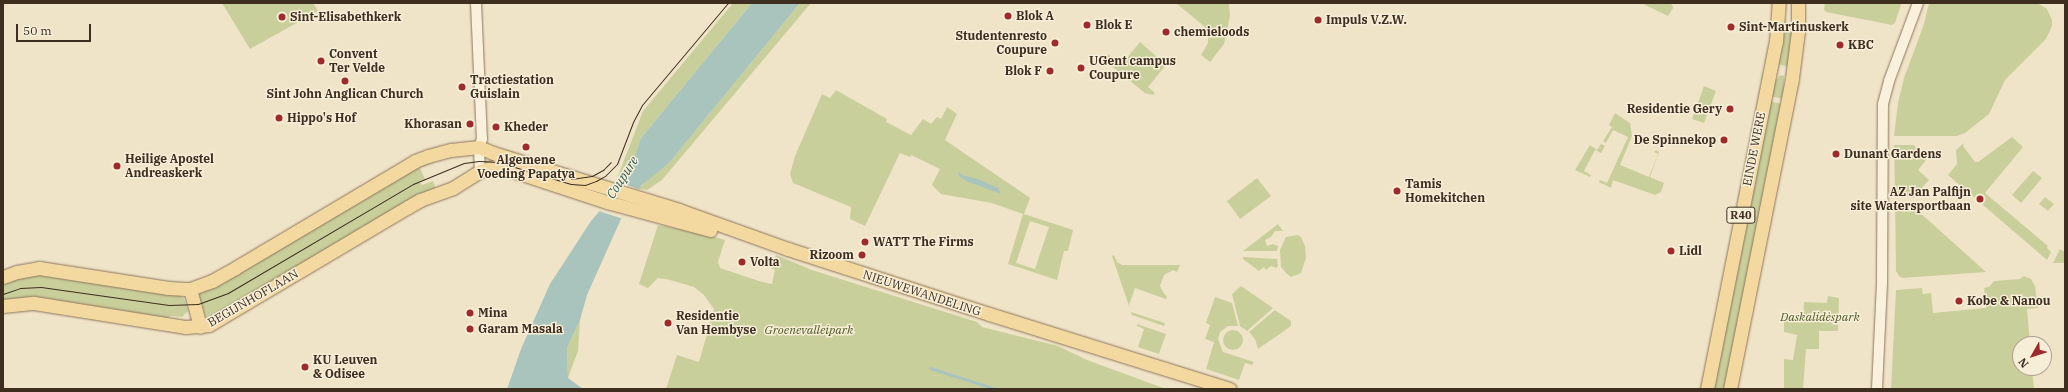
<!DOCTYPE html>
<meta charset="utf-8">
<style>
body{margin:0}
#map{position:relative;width:2068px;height:392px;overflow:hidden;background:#f0e4c8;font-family:"IBM Plex Serif",serif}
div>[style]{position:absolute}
.green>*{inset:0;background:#c9cf9b}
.round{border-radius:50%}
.water>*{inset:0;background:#a9c4bc}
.pier>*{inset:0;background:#f0e4c8}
.stream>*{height:3px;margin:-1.5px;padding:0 1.5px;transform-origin:1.5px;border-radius:1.5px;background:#a9c4bc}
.roads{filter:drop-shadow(0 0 1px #8d765c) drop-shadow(0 0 1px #8d765c)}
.minor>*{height:10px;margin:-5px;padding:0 5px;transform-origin:5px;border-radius:5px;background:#faf1dc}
.major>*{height:13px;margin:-6.5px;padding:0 6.5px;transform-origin:6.5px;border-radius:6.5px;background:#f3d9a0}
.tram>*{height:1px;margin:-0.5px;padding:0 0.5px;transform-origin:0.5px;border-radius:0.5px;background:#3d2e20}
.dots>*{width:11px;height:11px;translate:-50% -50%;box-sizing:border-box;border:2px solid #f7eed8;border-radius:50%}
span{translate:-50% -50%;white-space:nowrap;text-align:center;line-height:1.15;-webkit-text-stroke:3px #f7eed8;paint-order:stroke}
.shield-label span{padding:1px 3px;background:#f7eed8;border:1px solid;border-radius:3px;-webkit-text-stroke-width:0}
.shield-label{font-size:11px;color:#3d2e20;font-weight:700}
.poi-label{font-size:12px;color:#3d2e20;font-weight:700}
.left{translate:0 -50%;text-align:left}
.right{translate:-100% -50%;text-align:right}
.street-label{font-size:12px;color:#3d2e20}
.park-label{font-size:12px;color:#4d5a26;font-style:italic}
.water-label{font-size:13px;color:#2f5d5a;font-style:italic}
.frame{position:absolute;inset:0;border:4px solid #3d2e20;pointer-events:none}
.north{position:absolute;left:2012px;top:336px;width:40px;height:40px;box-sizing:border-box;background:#f7eed8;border:1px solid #ada18e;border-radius:50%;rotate:231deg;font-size:11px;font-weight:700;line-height:16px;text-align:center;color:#3d2e20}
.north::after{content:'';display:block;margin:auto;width:14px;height:18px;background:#9e2a2b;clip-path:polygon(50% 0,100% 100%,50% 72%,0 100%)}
.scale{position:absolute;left:16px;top:24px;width:75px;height:18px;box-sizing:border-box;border:2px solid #3d2e20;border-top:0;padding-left:5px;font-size:12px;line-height:14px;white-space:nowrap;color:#3d2e20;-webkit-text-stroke:3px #f7eed8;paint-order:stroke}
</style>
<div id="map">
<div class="green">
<i style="clip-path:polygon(222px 3px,313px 3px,318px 11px,250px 49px)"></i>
<i style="clip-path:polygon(733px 3px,752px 3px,641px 138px,632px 169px,624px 184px,616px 181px,643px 111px)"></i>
<i style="clip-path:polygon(800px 3px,811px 3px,662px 180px,647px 190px,639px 189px,653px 174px,669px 163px)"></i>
<i style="clip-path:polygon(1176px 3px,1229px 3px,1230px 16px,1224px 44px,1210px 62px,1201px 55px,1208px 43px,1208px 35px,1205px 27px)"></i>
<i style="clip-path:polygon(1641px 3px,1671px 3px,1673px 8px,1668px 16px)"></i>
<i style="clip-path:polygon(1825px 3px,1899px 3px,1901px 5px,1895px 23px,1892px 25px,1826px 12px,1824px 10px)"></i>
<i style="clip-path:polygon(1929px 3px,2037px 3px,2047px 9px,2052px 20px,2052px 26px,2046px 39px,2005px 80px,1989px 114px,1965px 133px,1957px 136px,1894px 136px,1898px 103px,1904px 78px,1924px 24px)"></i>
<i style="clip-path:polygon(1783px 27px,1793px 29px,1789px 67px,1777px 64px)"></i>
<i style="clip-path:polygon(1140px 42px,1166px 65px,1148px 87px,1155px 93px,1153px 95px,1145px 93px,1104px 60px,1108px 54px,1121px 65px)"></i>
<i style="clip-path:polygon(1780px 75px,1784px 76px,1784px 82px,1783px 99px,1770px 96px,1772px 86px)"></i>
<i style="clip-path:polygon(1704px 86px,1716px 91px,1704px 123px,1692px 119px)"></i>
<i style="clip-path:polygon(evenodd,836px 90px,887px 119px,886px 122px,911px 135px,923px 119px,931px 124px,937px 117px,941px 119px,947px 107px,957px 114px,945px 140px,1030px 198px,1024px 214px,1073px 230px,1068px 251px,1064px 251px,1057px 280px,1008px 264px,1023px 214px,992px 203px,941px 194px,932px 185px,940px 169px,911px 155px,910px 157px,900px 153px,865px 226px,850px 219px,851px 207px,793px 183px,790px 174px,795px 156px,822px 94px,830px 98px,836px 90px,1030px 221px,1049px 227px,1035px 269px,1016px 263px,1030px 221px)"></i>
<i style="clip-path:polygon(1769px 101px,1782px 104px,1725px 389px,1712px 389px)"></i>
<i style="clip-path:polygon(1615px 113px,1630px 123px,1632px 136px,1620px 165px,1649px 177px,1658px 154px,1654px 152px,1656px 150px,1659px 152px,1650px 177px,1664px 183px,1661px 192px,1655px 195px,1613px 180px,1611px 188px,1599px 182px,1600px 180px,1607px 183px,1628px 137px,1613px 130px,1606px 143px,1603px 141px,1612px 127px,1609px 125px)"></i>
<i style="clip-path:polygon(2012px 137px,2023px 147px,1985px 193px,2048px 246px,2047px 248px,2051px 252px,2047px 260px,1948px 175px,1957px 164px,1956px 150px,1964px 143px,1963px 146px,1975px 162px,1978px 162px)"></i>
<i style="clip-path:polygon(1601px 144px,1605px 146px,1601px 153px,1595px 150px,1584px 171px,1591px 175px,1590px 177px,1575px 170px,1590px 145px,1597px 150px)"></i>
<i style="clip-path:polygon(1894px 145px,1914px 145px,1926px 160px,1918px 170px,1929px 180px,1913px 198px,1910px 197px,1895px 196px)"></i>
<i style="clip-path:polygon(431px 160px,433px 163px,420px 168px,425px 179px,420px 182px,422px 185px,433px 181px,436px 189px,211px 316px,206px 317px,198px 294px,212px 287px,416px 167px)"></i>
<i style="clip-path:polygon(2033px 171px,2042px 178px,2021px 203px,2012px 195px)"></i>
<i style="clip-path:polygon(1257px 178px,1271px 196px,1240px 219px,1227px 201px)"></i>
<i style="clip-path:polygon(2045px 197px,2054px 204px,2048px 211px,2039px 204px)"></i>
<i style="clip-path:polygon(1895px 202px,1908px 202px,1986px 272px,1902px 278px,1899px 276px,1896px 271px)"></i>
<i style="clip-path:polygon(1278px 224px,1283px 231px,1275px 231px,1271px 237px,1265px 240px,1267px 246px,1273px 244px,1278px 246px,1277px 251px,1243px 251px)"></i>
<i style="clip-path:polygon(658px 225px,705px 234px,725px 240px,718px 262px,720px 268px,759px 281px,772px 284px,775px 270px,771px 268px,776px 255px,812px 270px,977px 322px,982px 327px,1058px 346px,1087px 360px,1166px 389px,666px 389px,677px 355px,699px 362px,714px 309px,704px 295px,694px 287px,670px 280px,658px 278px,648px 288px,639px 284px)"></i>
<i style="clip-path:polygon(1297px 235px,1301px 237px,1305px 246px,1306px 258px,1301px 273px,1291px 277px,1286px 273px,1281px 267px,1280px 250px,1286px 237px)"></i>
<i style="clip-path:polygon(2060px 249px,2065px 252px,2065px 263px,2053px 263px)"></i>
<i style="clip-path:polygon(1114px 255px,1117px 262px,1122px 265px,1180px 265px,1177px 272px,1173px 270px,1164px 275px,1160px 286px,1165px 295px,1167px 296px,1166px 299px,1135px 288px,1129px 305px,1131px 312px,1165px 323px,1164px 326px,1132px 315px,1112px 256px)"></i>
<i style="clip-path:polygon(1243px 257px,1277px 259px,1278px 266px,1276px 268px,1271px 266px,1266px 270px,1264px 267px,1259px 271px,1243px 259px)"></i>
<i style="clip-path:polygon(30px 274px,44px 274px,179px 294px,184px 299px,188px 311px,182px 317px,171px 316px,166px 319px,33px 298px,4px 300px,3px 282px)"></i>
<i style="clip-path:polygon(2024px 276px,2031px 279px,2035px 286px,2038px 308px,2027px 309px,2030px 344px,2020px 344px,2020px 368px,2032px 368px,2034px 389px,1891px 389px,1896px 290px,1922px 288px,1923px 294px,1931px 293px,1933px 313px,1986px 308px,1984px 288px,1989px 287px,1994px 281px,2020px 279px)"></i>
<i style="clip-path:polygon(1241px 286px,1273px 308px,1247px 331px,1240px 326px,1232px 294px)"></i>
<i style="clip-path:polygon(1828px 296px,1839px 298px,1838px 331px,1819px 331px,1819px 349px,1806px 349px,1803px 389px,1784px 389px,1784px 359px,1793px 360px,1797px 335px,1784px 332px,1784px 316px,1793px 317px,1803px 320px,1804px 302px,1827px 303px)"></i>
<i style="clip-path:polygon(1215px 297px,1232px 303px,1238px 326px,1228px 326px,1220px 332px,1218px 339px,1223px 352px,1254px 362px,1252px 365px,1245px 363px,1239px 380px,1206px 369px,1214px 342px,1205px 339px,1210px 325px,1206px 323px)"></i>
<i style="clip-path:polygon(1275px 310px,1291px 321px,1291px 326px,1258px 349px,1255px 339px,1249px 332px)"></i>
<i style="clip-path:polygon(580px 320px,578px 351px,568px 378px,567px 348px)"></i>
<i style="clip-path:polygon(1137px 324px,1166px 334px,1159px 354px,1138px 347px,1144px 329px,1137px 326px)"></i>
<i class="round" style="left:1223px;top:330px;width:20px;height:20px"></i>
</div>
<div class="water">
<i style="clip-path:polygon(752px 3px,800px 3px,669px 163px,642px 185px,621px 219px,587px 295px,580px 320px,567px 348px,568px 378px,583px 389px,507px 389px,521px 349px,550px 284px,591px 221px,628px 178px,641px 138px)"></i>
<i style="clip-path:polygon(959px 172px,962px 175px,978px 179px,998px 188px,1001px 194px,966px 181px,960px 177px,958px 174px)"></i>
</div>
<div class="pier">
<i style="clip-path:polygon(622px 183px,641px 190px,623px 219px,599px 211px)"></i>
</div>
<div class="stream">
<i style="left:930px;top:368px;width:69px;rotate:17.7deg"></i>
</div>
<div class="roads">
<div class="minor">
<i style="left:476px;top:3px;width:136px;rotate:87.5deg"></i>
<i style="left:482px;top:139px;width:9px;rotate:111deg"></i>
<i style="left:479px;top:147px;width:24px;rotate:88deg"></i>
<i style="left:1877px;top:389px;width:106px;rotate:-87.3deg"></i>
<i style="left:1882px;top:283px;width:179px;rotate:-89.7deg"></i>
<i style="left:1883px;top:104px;width:24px;rotate:-75deg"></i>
<i style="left:1889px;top:81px;width:83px;rotate:-69.6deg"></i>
</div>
<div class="major">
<i style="left:3px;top:277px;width:15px;rotate:-20deg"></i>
<i style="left:17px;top:272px;width:22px;rotate:-10deg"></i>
<i style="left:39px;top:268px;width:131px;rotate:8.8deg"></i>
<i style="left:168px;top:288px;width:22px;rotate:3deg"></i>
<i style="left:190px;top:289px;width:23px;rotate:-20deg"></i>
<i style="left:212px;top:281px;width:26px;rotate:-29deg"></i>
<i style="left:235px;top:268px;width:209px;rotate:-30.7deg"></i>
<i style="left:415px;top:161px;width:14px;rotate:-21deg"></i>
<i style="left:428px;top:156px;width:24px;rotate:-15deg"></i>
<i style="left:451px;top:150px;width:28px;rotate:-6deg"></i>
<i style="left:479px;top:147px;width:15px;rotate:23deg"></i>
<i style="left:493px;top:153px;width:195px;rotate:17deg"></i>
<i style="left:679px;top:210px;width:116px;rotate:19.7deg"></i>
<i style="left:788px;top:249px;width:211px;rotate:17.9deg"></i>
<i style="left:989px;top:314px;width:252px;rotate:17.3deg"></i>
<i style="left:190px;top:289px;width:39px;rotate:75deg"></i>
<i style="left:3px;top:306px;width:31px;rotate:-6deg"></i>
<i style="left:34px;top:303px;width:154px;rotate:9deg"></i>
<i style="left:186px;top:327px;width:23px;rotate:-5deg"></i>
<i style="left:209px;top:325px;width:231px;rotate:-30.7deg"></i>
<i style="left:408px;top:207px;width:14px;rotate:-30deg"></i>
<i style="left:420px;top:200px;width:35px;rotate:-20deg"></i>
<i style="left:453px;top:188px;width:32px;rotate:-32deg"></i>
<i style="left:480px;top:171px;width:19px;rotate:-16deg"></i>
<i style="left:498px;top:166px;width:115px;rotate:18.3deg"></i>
<i style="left:607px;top:202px;width:107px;rotate:15.2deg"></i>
<i style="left:1707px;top:389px;width:354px;rotate:-78.8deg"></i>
<i style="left:1776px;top:42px;width:39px;rotate:-86deg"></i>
<i style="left:1730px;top:389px;width:317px;rotate:-78.7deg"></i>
<i style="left:1792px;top:78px;width:47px;rotate:-82.7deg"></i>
<i style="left:1798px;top:31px;width:28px;rotate:-90deg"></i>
</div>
</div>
<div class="tram">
<i style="left:571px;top:179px;width:21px;rotate:-8deg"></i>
<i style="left:592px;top:176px;width:13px;rotate:-29deg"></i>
<i style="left:603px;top:170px;width:11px;rotate:-45deg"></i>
<i style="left:3px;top:294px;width:18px;rotate:-19deg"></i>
<i style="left:20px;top:288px;width:21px;rotate:-3deg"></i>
<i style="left:41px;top:287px;width:129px;rotate:8deg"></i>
<i style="left:169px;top:305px;width:29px;rotate:-2deg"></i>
<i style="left:198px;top:304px;width:32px;rotate:-20deg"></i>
<i style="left:228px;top:293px;width:215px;rotate:-30.5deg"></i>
<i style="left:413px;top:184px;width:55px;rotate:-22.4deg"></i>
<i style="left:464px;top:163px;width:15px;rotate:-8deg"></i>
<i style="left:479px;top:161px;width:19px;rotate:3deg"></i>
<i style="left:498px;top:162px;width:76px;rotate:16.8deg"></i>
<i style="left:571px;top:184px;width:14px;rotate:4deg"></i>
<i style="left:585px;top:185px;width:12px;rotate:-20deg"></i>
<i style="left:596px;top:181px;width:10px;rotate:-29deg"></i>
<i style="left:605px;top:176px;width:17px;rotate:-45deg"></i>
<i style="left:617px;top:164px;width:45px;rotate:-69.1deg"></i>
<i style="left:633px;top:122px;width:19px;rotate:-62deg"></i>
<i style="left:642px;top:105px;width:133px;rotate:-49.9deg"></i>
</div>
<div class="dots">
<i style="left:1008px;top:16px;background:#9e2a2b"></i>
<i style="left:282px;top:17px;background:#9e2a2b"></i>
<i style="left:1318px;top:20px;background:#9e2a2b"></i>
<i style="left:1087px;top:25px;background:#9e2a2b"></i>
<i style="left:1731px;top:27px;background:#9e2a2b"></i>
<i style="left:1166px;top:32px;background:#9e2a2b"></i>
<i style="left:1055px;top:43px;background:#9e2a2b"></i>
<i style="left:1840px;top:45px;background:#9e2a2b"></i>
<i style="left:321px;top:61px;background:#9e2a2b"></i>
<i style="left:1081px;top:68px;background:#9e2a2b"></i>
<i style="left:1050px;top:71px;background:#9e2a2b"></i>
<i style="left:345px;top:81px;background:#9e2a2b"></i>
<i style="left:462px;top:87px;background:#9e2a2b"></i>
<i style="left:1730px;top:109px;background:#9e2a2b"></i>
<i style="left:279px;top:118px;background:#9e2a2b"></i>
<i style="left:470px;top:124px;background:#9e2a2b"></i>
<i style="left:496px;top:127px;background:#9e2a2b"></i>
<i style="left:1724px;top:140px;background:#9e2a2b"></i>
<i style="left:526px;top:147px;background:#9e2a2b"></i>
<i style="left:1836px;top:154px;background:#9e2a2b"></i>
<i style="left:117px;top:166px;background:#9e2a2b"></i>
<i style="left:1397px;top:191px;background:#9e2a2b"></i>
<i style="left:1980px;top:199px;background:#9e2a2b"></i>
<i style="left:865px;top:242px;background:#9e2a2b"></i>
<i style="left:1671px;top:251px;background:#9e2a2b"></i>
<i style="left:862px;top:255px;background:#9e2a2b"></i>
<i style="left:742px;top:262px;background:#9e2a2b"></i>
<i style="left:1959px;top:301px;background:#9e2a2b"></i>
<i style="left:470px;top:313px;background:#9e2a2b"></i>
<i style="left:668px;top:323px;background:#9e2a2b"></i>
<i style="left:470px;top:329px;background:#9e2a2b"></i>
<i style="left:305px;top:367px;background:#9e2a2b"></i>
</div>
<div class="shield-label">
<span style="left:1741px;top:215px">R40</span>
</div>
<div class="poi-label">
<span class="left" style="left:1016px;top:16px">Blok A</span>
<span class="left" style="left:290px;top:17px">Sint-Elisabethkerk</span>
<span class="left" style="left:1326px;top:20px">Impuls V.Z.W.</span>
<span class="left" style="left:1095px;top:25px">Blok E</span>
<span class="left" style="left:1739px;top:27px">Sint-Martinuskerk</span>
<span class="left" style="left:1174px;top:32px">chemieloods</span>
<span class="right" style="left:1047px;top:43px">Studentenresto<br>Coupure</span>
<span class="left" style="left:1848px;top:45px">KBC</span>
<span class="left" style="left:329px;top:61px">Convent<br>Ter Velde</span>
<span class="left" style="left:1089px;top:68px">UGent campus<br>Coupure</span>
<span class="right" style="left:1042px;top:71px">Blok F</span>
<span class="left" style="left:470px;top:87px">Tractiestation<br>Guislain</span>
<span style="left:345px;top:94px">Sint John Anglican Church</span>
<span class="right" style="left:1722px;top:109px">Residentie Gery</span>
<span class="left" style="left:287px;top:118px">Hippo's Hof</span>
<span class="right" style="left:462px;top:124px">Khorasan</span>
<span class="left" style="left:504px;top:127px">Kheder</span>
<span class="right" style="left:1716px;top:140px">De Spinnekop</span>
<span class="left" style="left:1844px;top:154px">Dunant Gardens</span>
<span class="left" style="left:125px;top:166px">Heilige Apostel<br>Andreaskerk</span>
<span style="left:526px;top:167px">Algemene<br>Voeding Papatya</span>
<span class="left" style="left:1405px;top:191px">Tamis<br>Homekitchen</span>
<span class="right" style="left:1971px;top:199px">AZ Jan Palfijn<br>site Watersportbaan</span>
<span class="left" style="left:873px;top:242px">WATT The Firms</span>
<span class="left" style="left:1679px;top:251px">Lidl</span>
<span class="right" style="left:854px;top:255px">Rizoom</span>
<span class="left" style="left:750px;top:262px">Volta</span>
<span class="left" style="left:1967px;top:301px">Kobe &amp; Nanou</span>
<span class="left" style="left:478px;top:313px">Mina</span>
<span class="left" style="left:676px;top:323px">Residentie<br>Van Hembyse</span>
<span class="left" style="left:478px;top:329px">Garam Masala</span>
<span class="left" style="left:313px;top:367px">KU Leuven<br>&amp; Odisee</span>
</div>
<div class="street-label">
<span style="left:1754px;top:149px;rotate:-79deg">EINDE WERE</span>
<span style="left:922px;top:293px;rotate:18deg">NIEUWEWANDELING</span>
<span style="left:253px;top:298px;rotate:-30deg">BEGIJNHOFLAAN</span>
</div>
<div class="park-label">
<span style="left:1820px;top:317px">Daskalidèspark</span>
<span style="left:809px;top:330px">Groenevalleipark</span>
</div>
<div class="water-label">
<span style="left:623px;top:178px;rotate:-57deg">Coupure</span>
</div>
<div class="frame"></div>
<div class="north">N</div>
<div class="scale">50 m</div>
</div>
